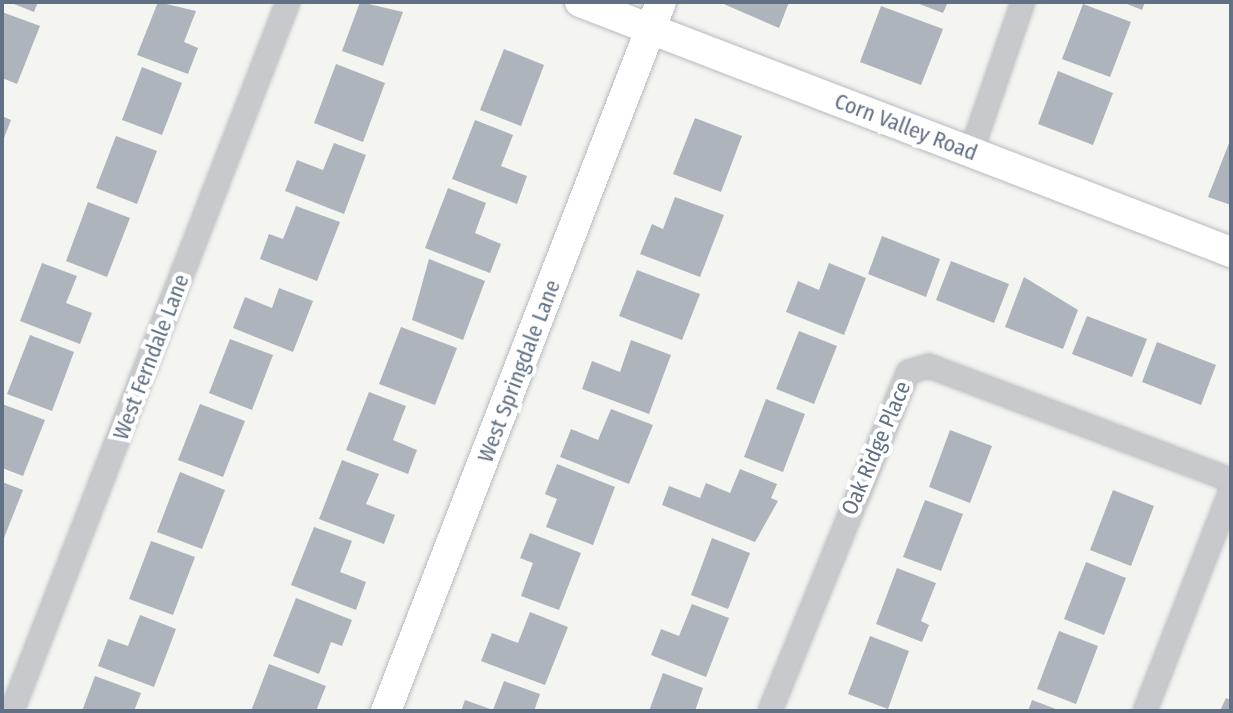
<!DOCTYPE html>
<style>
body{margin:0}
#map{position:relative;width:1233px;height:713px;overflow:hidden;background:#f4f5f0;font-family:"Fira Sans Condensed",sans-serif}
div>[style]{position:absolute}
.building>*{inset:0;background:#aeb4bb}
.roads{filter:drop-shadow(0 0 2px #b6bac0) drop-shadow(0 0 2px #b6bac0)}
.street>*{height:22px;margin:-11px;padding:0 11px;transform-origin:11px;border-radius:11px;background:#c7c9cd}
.secondary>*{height:30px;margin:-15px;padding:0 15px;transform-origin:15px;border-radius:15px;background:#fff}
span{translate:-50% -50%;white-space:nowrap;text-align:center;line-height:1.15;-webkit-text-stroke:8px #fff;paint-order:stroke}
.street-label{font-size:22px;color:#617084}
.frame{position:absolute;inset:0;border:4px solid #617084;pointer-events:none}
</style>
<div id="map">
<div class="building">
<i style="clip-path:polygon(9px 2px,38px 2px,34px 12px)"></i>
<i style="clip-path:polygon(158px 2px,196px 11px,184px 42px,198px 48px,188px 74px,137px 55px)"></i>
<i style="clip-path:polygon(360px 2px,403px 12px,383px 66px,342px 51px)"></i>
<i style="clip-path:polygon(719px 2px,789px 2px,779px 28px)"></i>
<i style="clip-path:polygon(914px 2px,948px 2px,943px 13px)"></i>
<i style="clip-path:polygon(1122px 2px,1145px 2px,1142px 10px)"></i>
<i style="clip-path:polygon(1083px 4px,1131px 22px,1110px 77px,1062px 59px)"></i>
<i style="clip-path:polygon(881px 6px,943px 29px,921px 85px,860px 62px)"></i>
<i style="clip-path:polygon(2px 12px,40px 26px,17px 84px,2px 78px)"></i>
<i style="clip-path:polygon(504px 49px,544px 65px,521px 126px,480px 110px)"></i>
<i style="clip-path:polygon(336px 64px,385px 83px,363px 142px,314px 123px)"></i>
<i style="clip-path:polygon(142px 67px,182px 83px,162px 135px,122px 120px)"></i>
<i style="clip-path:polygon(1058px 71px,1113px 93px,1093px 145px,1038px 124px)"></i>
<i style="clip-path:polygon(2px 116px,11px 120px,2px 143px)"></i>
<i style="clip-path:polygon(695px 118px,742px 136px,721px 192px,673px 174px)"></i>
<i style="clip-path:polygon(475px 120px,513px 135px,501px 166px,527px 176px,517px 204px,452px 179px)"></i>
<i style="clip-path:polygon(116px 136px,157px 151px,137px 204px,96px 188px)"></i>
<i style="clip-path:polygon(1231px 138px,1231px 205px,1208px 197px)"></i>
<i style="clip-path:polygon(334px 143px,366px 155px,344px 214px,285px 191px,297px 160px,323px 170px)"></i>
<i style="clip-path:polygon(448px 188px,486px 203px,475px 233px,501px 244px,490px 273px,425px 248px)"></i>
<i style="clip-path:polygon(675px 197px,724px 215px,700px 277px,640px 254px,652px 224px,663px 229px)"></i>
<i style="clip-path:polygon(88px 202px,130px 218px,107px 277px,66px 261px)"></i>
<i style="clip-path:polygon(296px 206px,340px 222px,317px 281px,260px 259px,269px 234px,283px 239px)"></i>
<i style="clip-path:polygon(882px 236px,940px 259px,926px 297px,868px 274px)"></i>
<i style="clip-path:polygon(429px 259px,485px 281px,463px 340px,412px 320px)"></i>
<i style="clip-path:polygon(951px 261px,1009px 284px,994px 323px,936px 300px)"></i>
<i style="clip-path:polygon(42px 263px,77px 276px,66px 303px,92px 313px,80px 344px,20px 321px)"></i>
<i style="clip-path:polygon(829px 263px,866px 278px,844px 335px,786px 312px,798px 281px,819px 290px)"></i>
<i style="clip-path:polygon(637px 270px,700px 294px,682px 340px,619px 316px)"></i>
<i style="clip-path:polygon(1024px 277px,1078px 310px,1063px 349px,1005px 327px)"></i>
<i style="clip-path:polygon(279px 288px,313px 301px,293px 352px,233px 328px,245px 297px,272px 308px)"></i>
<i style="clip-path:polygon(1087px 316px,1147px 339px,1132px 377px,1072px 354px)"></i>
<i style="clip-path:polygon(401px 327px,457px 348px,435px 405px,379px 384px)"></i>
<i style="clip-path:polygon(799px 331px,837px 346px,814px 404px,776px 389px)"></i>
<i style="clip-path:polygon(30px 335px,74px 352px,52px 411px,7px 394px)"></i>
<i style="clip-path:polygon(230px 339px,273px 355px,252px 410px,209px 393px)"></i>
<i style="clip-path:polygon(631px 340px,671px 355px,649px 414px,582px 389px,592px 361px,620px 372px)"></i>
<i style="clip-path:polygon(1157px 342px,1216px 365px,1201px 405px,1142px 382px)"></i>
<i style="clip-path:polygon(369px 392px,406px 406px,393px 440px,417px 450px,408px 474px,346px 450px)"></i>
<i style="clip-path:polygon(766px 399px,805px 414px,783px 472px,744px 457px)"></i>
<i style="clip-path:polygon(2px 404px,45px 420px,23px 476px,2px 468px)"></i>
<i style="clip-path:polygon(200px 404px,245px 421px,223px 477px,178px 460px)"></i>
<i style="clip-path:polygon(611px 409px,653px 425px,629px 484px,560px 457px,571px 429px,598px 440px)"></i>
<i style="clip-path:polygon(950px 430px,992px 446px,970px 503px,929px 487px)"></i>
<i style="clip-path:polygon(342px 460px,379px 474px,366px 504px,395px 515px,384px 544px,319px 519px)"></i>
<i style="clip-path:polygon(557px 464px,615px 487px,593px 545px,546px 527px,557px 499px,545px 494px)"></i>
<i style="clip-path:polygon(740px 469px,777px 484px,771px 498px,778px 501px,755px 542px,662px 505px,669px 486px,700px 498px,706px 483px,730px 493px)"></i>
<i style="clip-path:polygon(180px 472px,225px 490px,202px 549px,157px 532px)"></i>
<i style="clip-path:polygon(2px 482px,23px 490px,2px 543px)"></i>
<i style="clip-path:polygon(1113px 490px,1154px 506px,1131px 566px,1090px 550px)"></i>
<i style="clip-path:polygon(925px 500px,963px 514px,941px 571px,903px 557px)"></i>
<i style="clip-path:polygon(314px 527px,352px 541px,340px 572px,366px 582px,356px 610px,291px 585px)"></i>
<i style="clip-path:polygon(530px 533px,581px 553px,559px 610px,521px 596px,533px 563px,520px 558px)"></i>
<i style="clip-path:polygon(712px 538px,750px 553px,728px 609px,691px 595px)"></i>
<i style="clip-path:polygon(151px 541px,195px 557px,173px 615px,129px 599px)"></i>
<i style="clip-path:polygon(1086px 562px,1126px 578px,1104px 635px,1064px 619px)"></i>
<i style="clip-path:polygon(897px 568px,936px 583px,921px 621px,929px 625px,922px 642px,876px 624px)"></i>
<i style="clip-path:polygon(296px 598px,352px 620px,342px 646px,331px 642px,319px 674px,273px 656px)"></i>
<i style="clip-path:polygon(692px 604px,729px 618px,706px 677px,651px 655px,661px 629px,679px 636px)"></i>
<i style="clip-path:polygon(530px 612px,568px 627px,545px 685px,481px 661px,492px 633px,518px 643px)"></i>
<i style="clip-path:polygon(140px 615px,176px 629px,154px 687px,98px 666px,108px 639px,128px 646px)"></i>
<i style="clip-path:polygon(1059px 631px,1098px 646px,1076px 704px,1037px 689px)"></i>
<i style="clip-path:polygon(870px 636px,909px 651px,888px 709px,848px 694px)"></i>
<i style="clip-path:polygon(269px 664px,326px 686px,316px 711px,251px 711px)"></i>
<i style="clip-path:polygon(663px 673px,703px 688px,695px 711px,649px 711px)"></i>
<i style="clip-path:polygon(95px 676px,141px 693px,134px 711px,82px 711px)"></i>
<i style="clip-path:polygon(504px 681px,540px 694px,534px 711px,461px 711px,465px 700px,493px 710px)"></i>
<i style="clip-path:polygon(1226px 698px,1231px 700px,1231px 711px,1220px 711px)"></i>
<i style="clip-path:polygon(1032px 700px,1061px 711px,1028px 711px)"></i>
</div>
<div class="roads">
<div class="street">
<i style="left:971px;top:152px;width:159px;rotate:-70.9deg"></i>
<i style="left:12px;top:711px;width:761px;rotate:-68.73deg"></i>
<i style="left:770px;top:711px;width:366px;rotate:-67.8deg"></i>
<i style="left:908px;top:372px;width:22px;rotate:-16deg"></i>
<i style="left:929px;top:366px;width:323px;rotate:20.7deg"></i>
<i style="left:1145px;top:711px;width:237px;rotate:-68.7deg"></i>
</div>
<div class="secondary">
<i style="left:580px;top:2px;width:697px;rotate:21.01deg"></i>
<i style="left:386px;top:711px;width:760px;rotate:-68.8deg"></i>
</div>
</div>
<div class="street-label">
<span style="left:906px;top:127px;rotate:21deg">Corn Valley Road</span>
<span style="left:151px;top:357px;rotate:-69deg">West Ferndale Lane</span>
<span style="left:519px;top:371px;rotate:-69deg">West Springdale Lane</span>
<span style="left:876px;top:448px;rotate:-67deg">Oak Ridge Place</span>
</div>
<div class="frame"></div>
</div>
